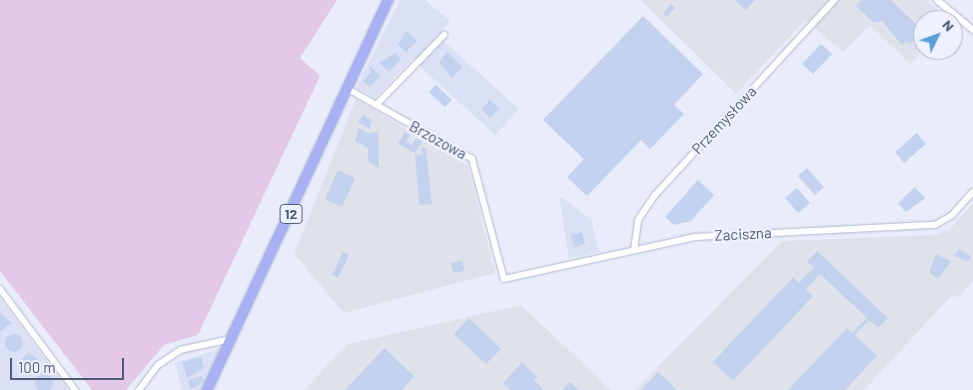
<!DOCTYPE html>
<meta charset="utf-8">
<style>
body{margin:0}
#map{position:relative;width:973px;height:390px;overflow:hidden;background:#e9ecfb;font-family:Barlow,sans-serif}
div>[style]{position:absolute}
.residential>*{inset:0;background:#dbe0f4}
.industrial>*{inset:0;background:#dfe2ea}
.green>*{inset:0;background:#e3c8e8}
.building>*{inset:0;background:#c3d2ee}
.round{border-radius:50%}
.roads{filter:drop-shadow(0 0 1px #b0b9cc) drop-shadow(0 0 1px #b0b9cc)}
.minor>*{height:6px;margin:-3px;padding:0 3px;transform-origin:3px;border-radius:3px;background:#fff}
.primary>*{height:10px;margin:-5px;padding:0 5px;transform-origin:5px;border-radius:5px;background:#a7b1f4}
span{translate:-50% -50%;white-space:nowrap;text-align:center;line-height:1.15;-webkit-text-stroke:5px #eff1fe;paint-order:stroke}
.shield-label span{padding:1px 4px;background:#eff1fe;border:1px solid;border-radius:4px;-webkit-text-stroke-width:0}
.shield-label{font-size:14px;color:#4e5d74;font-weight:700}
.street-label{font-size:15px;color:#4e5d74}
.north{position:absolute;left:913px;top:10px;width:50px;height:50px;box-sizing:border-box;background:#eff1fe;border:1px solid #afb6c7;border-radius:50%;rotate:48deg;font-size:14px;font-weight:700;line-height:20px;text-align:center;color:#4e5d74}
.north::after{content:'';display:block;margin:auto;width:18px;height:22px;background:#589edb;clip-path:polygon(50% 0,100% 100%,50% 72%,0 100%)}
.scale{position:absolute;left:10px;top:358px;width:114px;height:22px;box-sizing:border-box;border:2px solid #4e5d74;border-top:0;padding-left:6px;font-size:15px;line-height:18px;white-space:nowrap;color:#4e5d74;-webkit-text-stroke:4px #eff1fe;paint-order:stroke}
</style>
<div id="map">
<div class="residential">
<i style="clip-path:polygon(400px 0,425px 0,450px 21px,438px 36px,519px 109px,495px 135px,412px 59px,375px 98px,356px 88px)"></i>
<i style="clip-path:polygon(559px 196px,591px 219px,599px 252px,569px 258px)"></i>
<i style="clip-path:polygon(0 298px,68px 390px,0 390px)"></i>
<i style="clip-path:polygon(222px 348px,201px 390px,182px 390px,175px 363px)"></i>
</div>
<div class="industrial">
<i style="clip-path:polygon(641px 0,925px 0,952px 20px,923px 20px,923px 50px,910px 64px,870px 25px,843px 52px,805px 20px,736px 94px)"></i>
<i style="clip-path:polygon(356px 99px,468px 166px,495px 273px,344px 313px,294px 254px)"></i>
<i style="clip-path:polygon(973px 203px,973px 281px,957px 298px,953px 294px,864px 390px,635px 390px,782px 241px,937px 235px,950px 229px)"></i>
<i style="clip-path:polygon(521px 305px,611px 390px,304px 390px,348px 344px)"></i>
</div>
<div class="green">
<i style="clip-path:polygon(0 0,337px 0,300px 58px,320px 76px,198px 335px,164px 345px,126px 390px,92px 390px,0 271px)"></i>
</div>
<div class="building">
<i style="clip-path:polygon(734px 0,755px 0,746px 10px)"></i>
<i style="clip-path:polygon(861px 0,891px 0,919px 27px,918px 36px,910px 44px,906px 41px,902px 45px,882px 21px,874px 23px,856px 6px)"></i>
<i style="clip-path:polygon(671px 4px,675px 8px,667px 17px,663px 13px)"></i>
<i style="clip-path:polygon(643px 16px,703px 74px,674px 105px,684px 114px,650px 149px,641px 140px,587px 196px,567px 177px,584px 159px,543px 120px)"></i>
<i style="clip-path:polygon(406px 31px,417px 41px,406px 52px,398px 45px)"></i>
<i style="clip-path:polygon(821px 44px,832px 54px,813px 74px,802px 64px)"></i>
<i style="clip-path:polygon(447px 52px,463px 67px,452px 78px,439px 62px)"></i>
<i style="clip-path:polygon(395px 53px,401px 59px,389px 72px,379px 63px)"></i>
<i style="clip-path:polygon(368px 64px,380px 76px,370px 87px,363px 81px,371px 72px)"></i>
<i style="clip-path:polygon(436px 85px,452px 100px,445px 107px,429px 92px)"></i>
<i style="clip-path:polygon(490px 100px,499px 109px,490px 118px,481px 109px)"></i>
<i style="clip-path:polygon(363px 115px,372px 120px,370px 129px,358px 123px)"></i>
<i style="clip-path:polygon(359px 128px,370px 134px,378px 131px,379px 168px,368px 161px,368px 148px,355px 141px)"></i>
<i style="clip-path:polygon(405px 132px,410px 135px,406px 141px,412px 145px,416px 138px,422px 142px,415px 153px,398px 144px)"></i>
<i style="clip-path:polygon(917px 133px,926px 144px,904px 163px,895px 152px)"></i>
<i style="clip-path:polygon(421px 148px,426px 148px,432px 204px,419px 205px,415px 155px,423px 154px)"></i>
<i style="clip-path:polygon(807px 168px,824px 187px,815px 195px,798px 176px)"></i>
<i style="clip-path:polygon(338px 170px,355px 178px,342px 207px,325px 199px)"></i>
<i style="clip-path:polygon(698px 180px,714px 195px,691px 221px,674px 225px,665px 217px)"></i>
<i style="clip-path:polygon(915px 187px,925px 198px,906px 212px,898px 203px)"></i>
<i style="clip-path:polygon(797px 188px,810px 203px,798px 213px,785px 198px)"></i>
<i style="clip-path:polygon(582px 232px,585px 244px,575px 247px,570px 235px)"></i>
<i style="clip-path:polygon(958px 249px,971px 256px,968px 262px,955px 256px)"></i>
<i style="clip-path:polygon(817px 251px,888px 318px,878px 328px,869px 320px,855px 335px,877px 356px,845px 390px,788px 390px,847px 328px,852px 333px,867px 318px,820px 274px,806px 289px,813px 296px,733px 381px,713px 362px,793px 277px,799px 283px,814px 267px,807px 262px)"></i>
<i style="clip-path:polygon(343px 252px,349px 255px,338px 278px,332px 275px)"></i>
<i style="clip-path:polygon(936px 254px,951px 261px,938px 279px,929px 272px)"></i>
<i style="clip-path:polygon(462px 261px,465px 271px,453px 273px,451px 263px)"></i>
<i style="clip-path:polygon(0 312px,11px 323px,0 332px)"></i>
<i style="clip-path:polygon(469px 318px,501px 349px,486px 364px,454px 334px)"></i>
<i class="round" style="left:5px;top:334px;width:18px;height:18px"></i>
<i style="clip-path:polygon(384px 348px,414px 376px,402px 390px,345px 390px)"></i>
<i style="clip-path:polygon(29px 352px,41px 363px,30px 375px,18px 363px)"></i>
<i style="clip-path:polygon(201px 357px,204px 368px,187px 378px,182px 362px)"></i>
<i style="clip-path:polygon(522px 362px,537px 377px,534px 380px,544px 390px,511px 390px,503px 383px)"></i>
<i style="clip-path:polygon(658px 372px,677px 390px,641px 390px)"></i>
<i class="round" style="left:35px;top:374px;width:18px;height:18px"></i>
<i style="clip-path:polygon(202px 376px,204px 382px,190px 389px,188px 380px)"></i>
<i style="clip-path:polygon(570px 382px,579px 390px,562px 390px)"></i>
</div>
<div class="roads">
<div class="minor">
<i style="left:937px;top:0;width:47px;rotate:39.8deg"></i>
<i style="left:348px;top:89px;width:142px;rotate:29.4deg"></i>
<i style="left:472px;top:159px;width:124px;rotate:75.1deg"></i>
<i style="left:504px;top:279px;width:196px;rotate:-12.4deg"></i>
<i style="left:695px;top:237px;width:240px;rotate:-2.9deg"></i>
<i style="left:935px;top:225px;width:20px;rotate:-30deg"></i>
<i style="left:952px;top:215px;width:31px;rotate:-48deg"></i>
<i style="left:376px;top:105px;width:98px;rotate:-45.8deg"></i>
<i style="left:634px;top:250px;width:30px;rotate:-82deg"></i>
<i style="left:638px;top:220px;width:30px;rotate:-56deg"></i>
<i style="left:655px;top:195px;width:265px;rotate:-47.4deg"></i>
<i style="left:0;top:289px;width:126px;rotate:53.4deg"></i>
<i style="left:139px;top:390px;width:31px;rotate:-53deg"></i>
<i style="left:158px;top:365px;width:27px;rotate:-34deg"></i>
<i style="left:180px;top:350px;width:52px;rotate:-12.2deg"></i>
</div>
<div class="primary">
<i style="left:207px;top:390px;width:430px;rotate:-65.1deg"></i>
</div>
</div>
<div class="shield-label">
<span style="left:291px;top:214px">12</span>
</div>
<div class="street-label">
<span style="left:724px;top:120px;rotate:-47deg">Przemysłowa</span>
<span style="left:438px;top:140px;rotate:29deg">Brzozowa</span>
<span style="left:743px;top:234px;rotate:-3deg">Zaciszna</span>
</div>
<div class="north">N</div>
<div class="scale">100 m</div>
</div>
